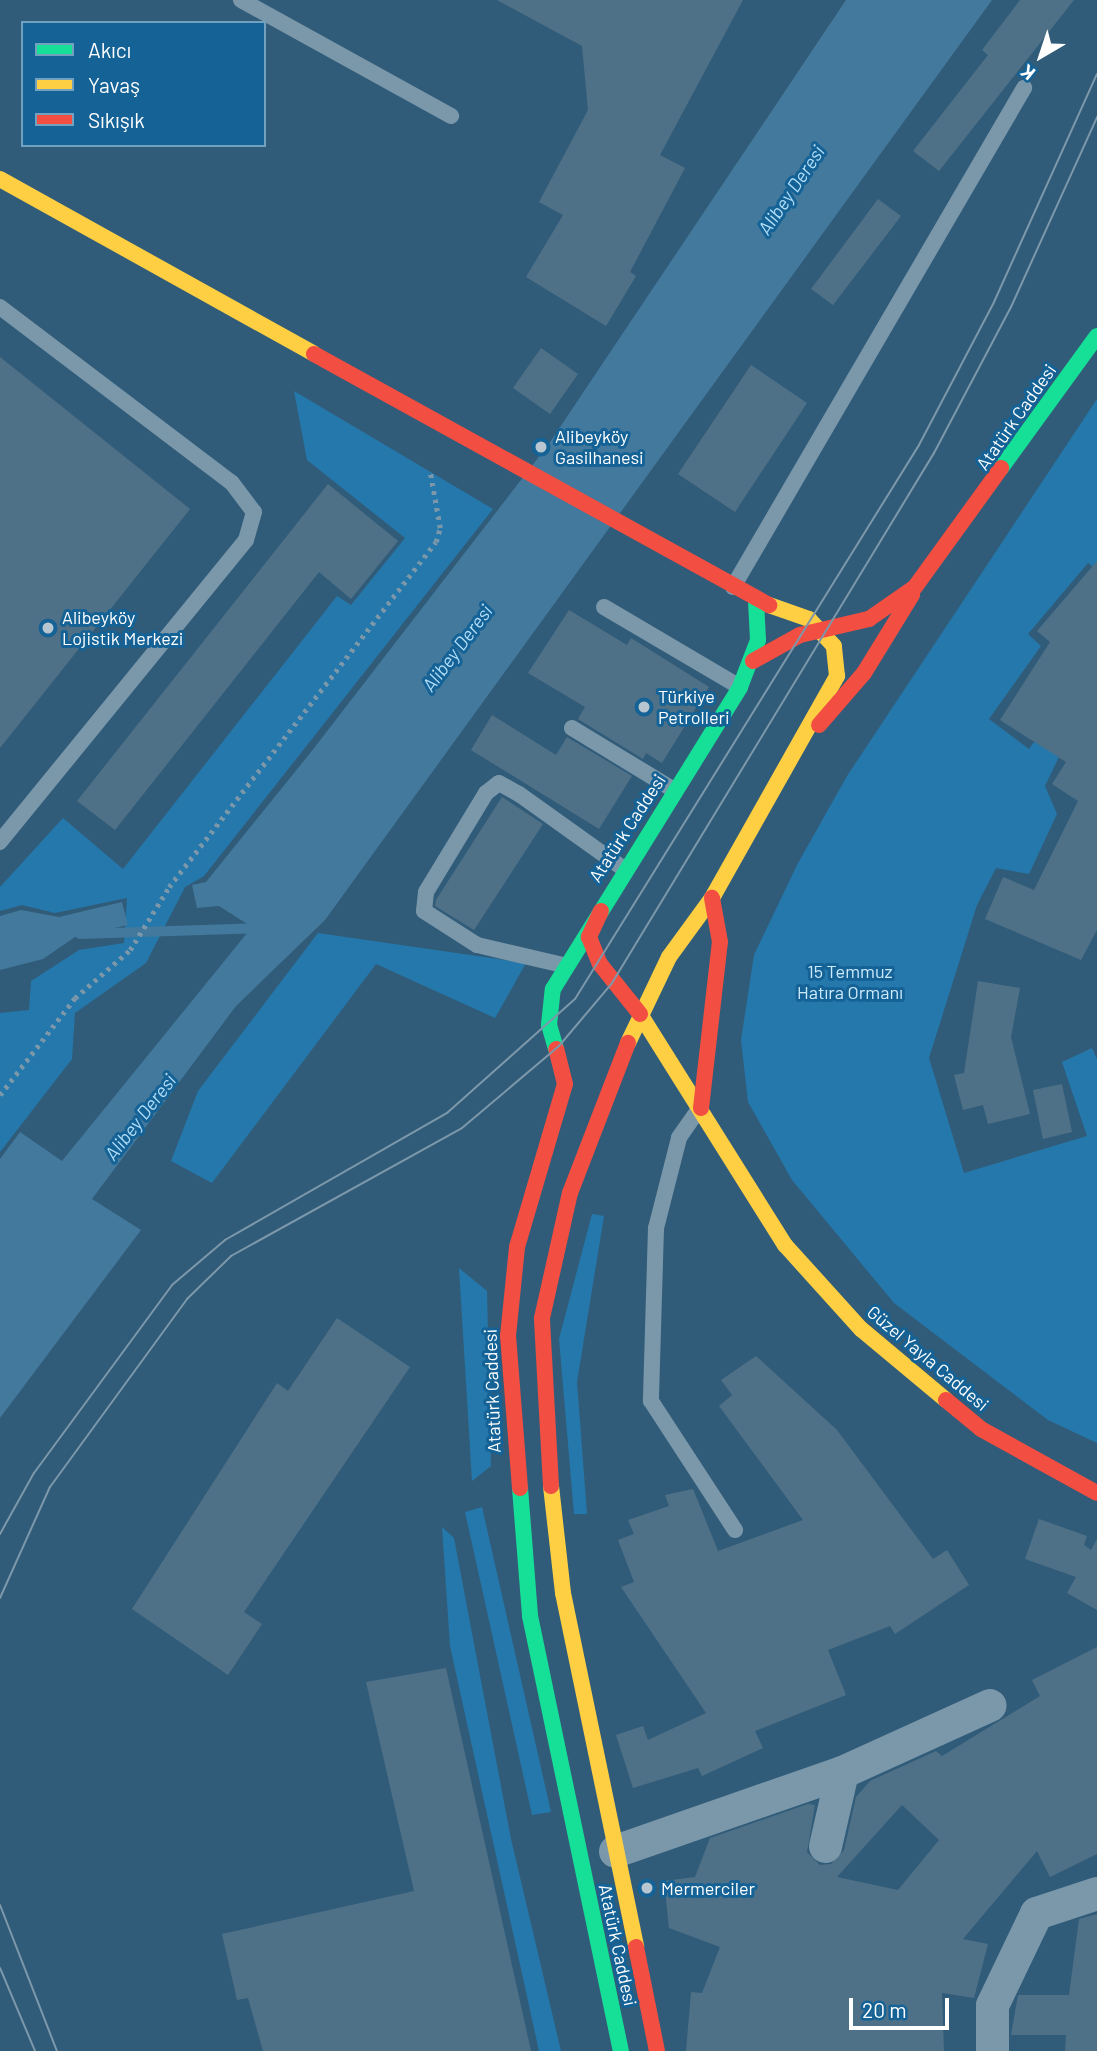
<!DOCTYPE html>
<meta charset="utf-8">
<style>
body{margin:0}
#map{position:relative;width:1097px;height:2051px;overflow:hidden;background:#315c79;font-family:Barlow,sans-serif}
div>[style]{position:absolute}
.green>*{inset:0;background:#2578ab}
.water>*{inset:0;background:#43799c}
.stream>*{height:10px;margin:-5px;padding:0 5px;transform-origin:5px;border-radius:5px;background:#43799c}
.building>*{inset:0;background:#4f7188}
.path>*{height:4.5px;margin-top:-2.25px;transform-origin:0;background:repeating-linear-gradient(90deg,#7b98ab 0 3.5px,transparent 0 8.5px)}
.lane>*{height:16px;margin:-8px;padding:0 8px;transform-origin:8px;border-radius:8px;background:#7b98ab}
.street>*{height:33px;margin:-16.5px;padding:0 16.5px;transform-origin:16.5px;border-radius:16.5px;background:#7b98ab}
.fast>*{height:16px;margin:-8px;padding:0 8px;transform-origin:8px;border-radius:8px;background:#16e098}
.slow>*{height:16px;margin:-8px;padding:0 8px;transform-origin:8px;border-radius:8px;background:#ffcf43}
.jam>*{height:16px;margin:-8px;padding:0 8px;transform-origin:8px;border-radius:8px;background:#f24e42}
.tram>*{height:2px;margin:-1px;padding:0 1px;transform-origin:1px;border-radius:1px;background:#7c98aa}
.dots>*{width:19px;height:19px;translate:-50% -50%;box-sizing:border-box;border:4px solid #146296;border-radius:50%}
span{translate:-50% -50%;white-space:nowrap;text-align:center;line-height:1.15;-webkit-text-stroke:6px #146296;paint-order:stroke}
.street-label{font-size:18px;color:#fff}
.poi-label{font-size:18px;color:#fff}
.left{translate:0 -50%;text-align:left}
.park-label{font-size:18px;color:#cdeafd}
.water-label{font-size:19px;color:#b1def9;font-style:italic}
.legend{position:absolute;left:21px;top:21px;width:245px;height:126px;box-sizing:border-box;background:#146296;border:2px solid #72a1c0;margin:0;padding:9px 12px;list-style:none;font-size:21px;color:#fff}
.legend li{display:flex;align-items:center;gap:14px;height:35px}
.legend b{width:35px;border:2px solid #72a1c0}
.north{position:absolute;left:1006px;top:21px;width:70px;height:70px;-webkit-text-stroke:5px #146296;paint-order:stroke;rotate:219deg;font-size:19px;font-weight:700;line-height:28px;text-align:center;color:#fff}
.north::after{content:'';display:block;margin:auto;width:24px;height:32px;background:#fff;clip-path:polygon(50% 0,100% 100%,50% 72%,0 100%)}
.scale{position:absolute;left:849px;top:1998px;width:100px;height:32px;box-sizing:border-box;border:4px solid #fff;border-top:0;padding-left:9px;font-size:21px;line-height:24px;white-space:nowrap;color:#fff;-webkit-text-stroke:5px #146296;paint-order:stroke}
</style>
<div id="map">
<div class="green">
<i style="clip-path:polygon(294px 391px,493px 509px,204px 876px,185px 887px,146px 963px,75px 1013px,72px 1059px,0 1152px,0 1013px,29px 1010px,31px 981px,79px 950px,124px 943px,127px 898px,55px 913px,22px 905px,0 911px,0 887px,63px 818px,123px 869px,337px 596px,351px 605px,405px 538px,307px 460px)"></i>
<i style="clip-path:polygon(1097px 399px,1097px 570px,1088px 563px,1028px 634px,1041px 646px,989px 719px,1029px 749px,1065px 699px,1083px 707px,1045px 786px,1057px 814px,1029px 874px,996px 868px,977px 905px,929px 1058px,964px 1173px,1087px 1136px,1062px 1062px,1092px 1048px,1097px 1059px,1097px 1443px,1048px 1420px,894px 1303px,792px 1180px,748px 1102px,741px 1040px,754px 955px,797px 865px,847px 776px)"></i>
<i style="clip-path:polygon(318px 933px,526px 963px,495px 1018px,376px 964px,212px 1183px,171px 1161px,198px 1091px)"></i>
<i style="clip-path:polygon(592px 1214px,604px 1216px,577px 1382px,587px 1514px,574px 1514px,559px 1339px)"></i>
<i style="clip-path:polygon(459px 1268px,487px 1291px,491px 1466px,472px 1481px)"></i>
<i style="clip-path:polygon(482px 1507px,551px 1812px,532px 1815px,465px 1512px)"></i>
<i style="clip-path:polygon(442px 1527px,454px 1538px,511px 1839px,561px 2051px,539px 2051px,450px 1646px)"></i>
</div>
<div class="water">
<i style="clip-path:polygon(846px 0,992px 0,325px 920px,236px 1006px,92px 1199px,141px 1230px,0 1418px,0 1159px,20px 1132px,62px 1161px,252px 927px,219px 906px,197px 908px,192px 885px,206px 882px,311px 752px,548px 445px)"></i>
<i style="clip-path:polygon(122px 902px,128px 925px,75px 937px,43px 959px,0 970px,0 916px,21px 910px,59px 917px)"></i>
</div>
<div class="stream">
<i style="left:80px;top:934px;width:181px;rotate:-1.9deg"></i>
</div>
<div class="building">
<i style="clip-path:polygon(497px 0,743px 0,660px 155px,685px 168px,630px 272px,636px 276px,606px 326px,526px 277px,563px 215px,539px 202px,588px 110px,582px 46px)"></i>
<i style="clip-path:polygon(1020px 0,1074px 0,939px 171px,913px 151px,988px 55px,982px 50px)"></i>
<i style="clip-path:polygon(878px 199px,901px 216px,833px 305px,811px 289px)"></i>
<i style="clip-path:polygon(541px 348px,578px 374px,550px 414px,513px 388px)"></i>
<i style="clip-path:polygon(0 357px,190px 509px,0 748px)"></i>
<i style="clip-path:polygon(751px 365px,807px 403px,735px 512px,678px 474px)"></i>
<i style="clip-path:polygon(328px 484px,398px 541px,351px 599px,319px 572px,115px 830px,77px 801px)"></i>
<i style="clip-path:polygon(1097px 561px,1097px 930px,1081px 960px,985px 919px,1003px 877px,1034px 890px,1078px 801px,1052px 784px,1066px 762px,1000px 720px,1050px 642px,1037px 631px)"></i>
<i style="clip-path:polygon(569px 610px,627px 645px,631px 638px,709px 687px,662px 763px,646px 753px,643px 759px,578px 719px,585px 707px,528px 673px)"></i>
<i style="clip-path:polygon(492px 715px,556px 755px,567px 737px,632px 776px,599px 829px,471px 750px)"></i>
<i style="clip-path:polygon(502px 797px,543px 824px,474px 930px,435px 906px,436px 900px)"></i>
<i style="clip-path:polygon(978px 981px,1020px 988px,1011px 1037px,1030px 1114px,988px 1124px,983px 1105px,963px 1110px,954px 1075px,964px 1073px)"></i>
<i style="clip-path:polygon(1062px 1084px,1072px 1132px,1043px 1139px,1033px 1090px)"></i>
<i style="clip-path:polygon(337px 1318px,410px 1367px,244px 1612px,262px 1624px,228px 1675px,132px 1609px,277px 1383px,288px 1391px)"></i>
<i style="clip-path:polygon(756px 1356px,837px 1430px,933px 1559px,947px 1550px,969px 1585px,895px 1634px,890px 1626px,828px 1650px,846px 1695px,755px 1731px,763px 1748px,702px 1776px,698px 1768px,633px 1788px,616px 1735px,643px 1726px,648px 1740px,706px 1713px,621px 1587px,634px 1582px,618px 1540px,634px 1534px,628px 1520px,669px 1506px,665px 1495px,693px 1489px,718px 1551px,803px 1520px,719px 1406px,732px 1395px,721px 1380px)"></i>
<i style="clip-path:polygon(1039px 1519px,1087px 1536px,1084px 1545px,1091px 1550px,1097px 1539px,1097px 1610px,1067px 1593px,1076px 1577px,1025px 1559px)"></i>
<i style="clip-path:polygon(evenodd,1097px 1647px,1097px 1854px,1050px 1877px,1037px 1851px,963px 1939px,988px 1944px,974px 1998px,942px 1993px,944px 2051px,686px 2051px,691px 1992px,702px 1993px,720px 1947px,669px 1928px,664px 1881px,695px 1877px,710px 1838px,808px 1804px,815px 1805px,807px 1852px,820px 1865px,831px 1864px,844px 1850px,856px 1797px,870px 1781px,936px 1751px,942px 1756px,1040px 1696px,1032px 1680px,1097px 1647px,902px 1805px,939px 1840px,898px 1890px,837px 1877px,902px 1805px)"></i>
<i style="clip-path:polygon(446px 1668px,531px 2051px,263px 2051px,248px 1998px,237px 2000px,222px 1934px,414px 1891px,366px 1682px)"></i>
<i style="clip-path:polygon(1097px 1914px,1097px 2051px,1065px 2051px,1066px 2035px,1011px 2035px,1018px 1995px,1069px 1995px,1079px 1919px)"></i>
</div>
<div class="path">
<i style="left:0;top:1095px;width:123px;rotate:-52.3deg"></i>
<i style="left:75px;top:998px;width:73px;rotate:-41.1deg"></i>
<i style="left:130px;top:950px;width:74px;rotate:-58.2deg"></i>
<i style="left:169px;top:887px;width:436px;rotate:-52.3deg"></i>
<i style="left:436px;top:542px;width:15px;rotate:-74deg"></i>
<i style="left:440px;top:528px;width:57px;rotate:-100.1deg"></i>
</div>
<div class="lane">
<i style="left:241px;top:0;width:240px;rotate:28.9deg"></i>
<i style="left:0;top:307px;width:291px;rotate:37.2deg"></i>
<i style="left:232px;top:483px;width:36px;rotate:53deg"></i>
<i style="left:254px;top:512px;width:29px;rotate:106deg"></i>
<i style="left:246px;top:540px;width:390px;rotate:129.2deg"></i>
<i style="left:733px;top:587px;width:578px;rotate:-59.75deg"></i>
<i style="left:604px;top:607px;width:158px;rotate:30.5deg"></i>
<i style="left:572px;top:728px;width:119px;rotate:31.3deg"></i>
<i style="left:563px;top:965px;width:88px;rotate:-166.9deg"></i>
<i style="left:477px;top:945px;width:63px;rotate:-147.3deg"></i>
<i style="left:424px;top:911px;width:19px;rotate:-84deg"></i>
<i style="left:426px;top:892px;width:116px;rotate:-58.8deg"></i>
<i style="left:486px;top:793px;width:16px;rotate:-38deg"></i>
<i style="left:499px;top:783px;width:23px;rotate:29deg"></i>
<i style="left:519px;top:794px;width:129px;rotate:35.5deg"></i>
<i style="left:699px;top:1109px;width:35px;rotate:125deg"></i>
<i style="left:679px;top:1138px;width:93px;rotate:104.3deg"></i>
<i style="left:656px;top:1228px;width:173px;rotate:91.7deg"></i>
<i style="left:651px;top:1401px;width:154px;rotate:56.9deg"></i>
</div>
<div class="street">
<i style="left:825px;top:1846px;width:76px;rotate:-77.1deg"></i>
<i style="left:615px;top:1851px;width:240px;rotate:-19.2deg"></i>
<i style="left:842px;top:1772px;width:162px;rotate:-24.4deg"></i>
<i style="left:992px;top:2051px;width:46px;rotate:-90deg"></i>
<i style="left:992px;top:2005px;width:102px;rotate:-64.4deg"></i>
<i style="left:1036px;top:1913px;width:64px;rotate:-18.2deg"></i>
</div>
<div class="fast">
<i style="left:1001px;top:468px;width:163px;rotate:-54deg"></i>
<i style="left:556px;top:1049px;width:25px;rotate:-106deg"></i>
<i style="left:549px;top:1025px;width:36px;rotate:-84deg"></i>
<i style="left:553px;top:989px;width:355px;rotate:-58.2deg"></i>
<i style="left:740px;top:687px;width:50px;rotate:-69deg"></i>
<i style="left:758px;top:640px;width:40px;rotate:-92.9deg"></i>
<i style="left:520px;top:1488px;width:128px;rotate:85.5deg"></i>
<i style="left:530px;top:1616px;width:444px;rotate:78.2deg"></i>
</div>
<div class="slow">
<i style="left:0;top:179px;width:359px;rotate:29.1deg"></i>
<i style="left:640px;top:1014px;width:273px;rotate:57.9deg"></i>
<i style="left:785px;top:1245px;width:113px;rotate:47.9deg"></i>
<i style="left:861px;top:1329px;width:111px;rotate:39.9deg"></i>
<i style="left:628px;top:1043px;width:95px;rotate:-64.5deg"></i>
<i style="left:669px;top:957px;width:73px;rotate:-53.9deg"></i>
<i style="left:712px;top:898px;width:255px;rotate:-60.6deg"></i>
<i style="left:837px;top:676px;width:30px;rotate:-96deg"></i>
<i style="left:834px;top:646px;width:37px;rotate:-133deg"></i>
<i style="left:809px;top:619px;width:42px;rotate:-160.7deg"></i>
<i style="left:551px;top:1486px;width:108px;rotate:83.6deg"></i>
<i style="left:563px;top:1593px;width:361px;rotate:78.3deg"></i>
</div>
<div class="jam">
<i style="left:314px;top:354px;width:520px;rotate:28.88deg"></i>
<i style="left:753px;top:661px;width:54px;rotate:-29deg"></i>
<i style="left:800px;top:635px;width:71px;rotate:-13.1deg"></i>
<i style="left:869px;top:619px;width:56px;rotate:-34.8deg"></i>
<i style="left:915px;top:587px;width:147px;rotate:-54.1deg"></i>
<i style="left:819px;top:725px;width:69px;rotate:-49.1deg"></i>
<i style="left:864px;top:673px;width:92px;rotate:-58.4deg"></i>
<i style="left:601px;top:911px;width:29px;rotate:115deg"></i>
<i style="left:589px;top:937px;width:29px;rotate:68deg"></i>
<i style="left:600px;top:964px;width:64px;rotate:51.3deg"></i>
<i style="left:701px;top:1108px;width:167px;rotate:-83.5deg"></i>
<i style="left:720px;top:942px;width:45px;rotate:-100.3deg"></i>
<i style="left:946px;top:1400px;width:45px;rotate:39.6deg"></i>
<i style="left:981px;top:1429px;width:132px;rotate:28.9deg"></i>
<i style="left:551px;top:1486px;width:168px;rotate:-93.1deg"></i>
<i style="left:542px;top:1318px;width:128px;rotate:-77.4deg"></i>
<i style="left:570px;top:1193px;width:161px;rotate:-68.9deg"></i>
<i style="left:520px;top:1488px;width:152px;rotate:-94.5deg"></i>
<i style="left:508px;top:1336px;width:89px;rotate:-84.2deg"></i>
<i style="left:517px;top:1247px;width:170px;rotate:-73.6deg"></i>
<i style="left:565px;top:1084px;width:36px;rotate:-104deg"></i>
<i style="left:636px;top:1947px;width:106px;rotate:78.6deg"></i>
</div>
<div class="tram">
<i style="left:0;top:1534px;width:70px;rotate:-60.9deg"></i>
<i style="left:34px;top:1473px;width:233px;rotate:-53.7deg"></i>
<i style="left:172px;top:1285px;width:70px;rotate:-40.3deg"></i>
<i style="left:225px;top:1240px;width:256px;rotate:-29.8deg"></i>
<i style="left:447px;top:1113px;width:171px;rotate:-41.7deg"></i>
<i style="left:575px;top:999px;width:652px;rotate:-58.16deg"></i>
<i style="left:919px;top:445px;width:161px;rotate:-62.3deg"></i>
<i style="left:994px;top:302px;width:250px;rotate:-65.7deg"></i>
<i style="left:0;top:1598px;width:122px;rotate:-65.8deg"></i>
<i style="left:50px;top:1487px;width:233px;rotate:-53.9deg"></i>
<i style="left:187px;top:1299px;width:62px;rotate:-44.3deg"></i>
<i style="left:231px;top:1256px;width:264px;rotate:-29deg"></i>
<i style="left:462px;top:1128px;width:127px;rotate:-40.2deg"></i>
<i style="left:559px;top:1046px;width:82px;rotate:-49.9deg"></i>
<i style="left:612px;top:983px;width:620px;rotate:-58.72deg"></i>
<i style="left:934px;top:453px;width:165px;rotate:-62.2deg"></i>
<i style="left:1011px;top:307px;width:209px;rotate:-65.6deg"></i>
<i style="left:0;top:1905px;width:157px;rotate:68.7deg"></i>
<i style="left:0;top:1968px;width:90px;rotate:67.1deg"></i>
</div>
<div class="dots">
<i style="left:541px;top:447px;background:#b7c6d0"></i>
<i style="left:48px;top:628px;background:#b7c6d0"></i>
<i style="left:644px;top:707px;background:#b7c6d0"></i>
<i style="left:647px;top:1888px;background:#b7c6d0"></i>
</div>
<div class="street-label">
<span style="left:1016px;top:417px;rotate:-55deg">Atatürk Caddesi</span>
<span style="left:627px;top:828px;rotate:-57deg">Atatürk Caddesi</span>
<span style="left:928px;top:1358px;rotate:40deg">Güzel Yayla Caddesi</span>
<span style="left:492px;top:1391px;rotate:-92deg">Atatürk Caddesi</span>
<span style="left:618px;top:1945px;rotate:78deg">Atatürk Caddesi</span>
</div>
<div class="poi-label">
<span class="left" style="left:555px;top:447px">Alibeyköy<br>Gasilhanesi</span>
<span class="left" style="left:62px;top:628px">Alibeyköy<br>Lojistik Merkezi</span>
<span class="left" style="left:658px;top:707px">Türkiye<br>Petrolleri</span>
<span class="left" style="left:661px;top:1888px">Mermerciler</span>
</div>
<div class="park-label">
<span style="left:850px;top:982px">15 Temmuz<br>Hatıra Ormanı</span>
</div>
<div class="water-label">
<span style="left:791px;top:190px;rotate:-56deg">Alibey Deresi</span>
<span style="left:457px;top:648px;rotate:-53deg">Alibey Deresi</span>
<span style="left:140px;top:1117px;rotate:-52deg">Alibey Deresi</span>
</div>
<ul class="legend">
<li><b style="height:9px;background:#16e098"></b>Akıcı</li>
<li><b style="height:9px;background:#ffcf43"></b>Yavaş</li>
<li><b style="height:9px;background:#f24e42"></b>Sıkışık</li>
</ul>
<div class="north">K</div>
<div class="scale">20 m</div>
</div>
